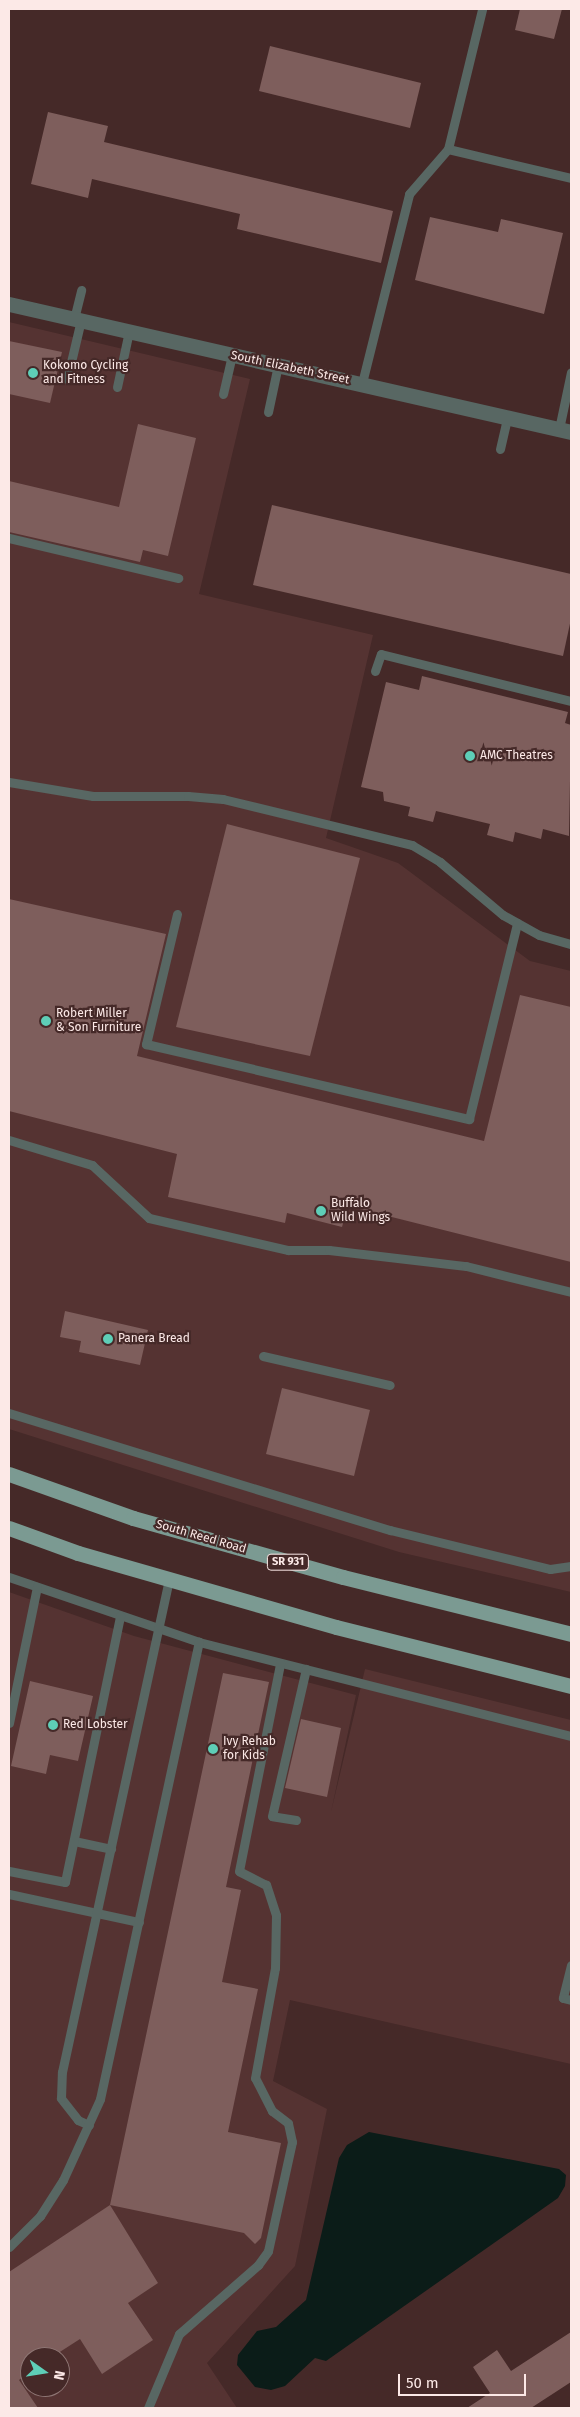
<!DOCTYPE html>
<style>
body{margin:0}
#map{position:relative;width:580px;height:2417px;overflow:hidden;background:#452928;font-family:"Fira Sans",sans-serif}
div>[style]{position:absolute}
.built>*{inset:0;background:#553332}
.water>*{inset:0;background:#0b1c18}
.building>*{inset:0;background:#7e5e5c}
.lane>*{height:9px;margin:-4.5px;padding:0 4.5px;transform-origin:4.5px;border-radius:4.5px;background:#586763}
.street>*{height:15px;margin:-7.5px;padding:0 7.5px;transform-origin:7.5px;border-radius:7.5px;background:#586763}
.primary>*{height:15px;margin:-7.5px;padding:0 7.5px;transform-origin:7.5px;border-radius:7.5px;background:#7b9a92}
.dots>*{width:14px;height:14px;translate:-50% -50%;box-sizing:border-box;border:2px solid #452928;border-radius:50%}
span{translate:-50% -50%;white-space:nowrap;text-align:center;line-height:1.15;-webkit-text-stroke:4.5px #452928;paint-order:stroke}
.shield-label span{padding:1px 4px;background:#452928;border:1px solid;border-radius:4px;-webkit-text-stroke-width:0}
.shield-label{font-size:11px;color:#fce9e7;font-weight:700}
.poi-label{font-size:12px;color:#fce9e7}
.left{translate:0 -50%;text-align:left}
.street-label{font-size:12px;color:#fce9e7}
.frame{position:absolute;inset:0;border:10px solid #fce9e7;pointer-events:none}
.north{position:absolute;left:20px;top:2347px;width:50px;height:50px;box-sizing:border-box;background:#452928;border:1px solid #8e7674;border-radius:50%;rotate:103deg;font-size:14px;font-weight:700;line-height:20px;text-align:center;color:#fce9e7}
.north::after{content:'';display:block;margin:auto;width:18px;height:22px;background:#5eceb7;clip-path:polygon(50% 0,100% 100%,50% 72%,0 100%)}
.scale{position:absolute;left:398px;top:2374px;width:128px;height:22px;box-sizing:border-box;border:2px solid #fce9e7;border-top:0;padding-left:6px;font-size:15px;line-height:18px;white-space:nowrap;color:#fce9e7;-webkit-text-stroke:4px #452928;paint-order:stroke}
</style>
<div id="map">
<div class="built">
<i style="clip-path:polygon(9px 322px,250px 379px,199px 594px,373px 635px,326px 838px,398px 863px,530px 961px,571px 971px,571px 1592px,399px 1552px,9px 1429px)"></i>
<i style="clip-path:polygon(evenodd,9px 1592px,134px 1636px,356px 1695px,331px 1812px,365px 1669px,571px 1720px,571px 2064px,290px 2000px,273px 2081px,327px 2109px,295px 2266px,207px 2363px,237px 2408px,9px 2408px,9px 1592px,30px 2357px,60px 2357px,60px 2387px,30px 2387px,30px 2357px)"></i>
</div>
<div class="water">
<i style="clip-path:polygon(369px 2132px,559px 2169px,566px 2175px,565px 2186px,558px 2198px,326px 2361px,315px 2358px,285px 2386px,271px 2390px,255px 2387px,237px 2365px,238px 2355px,257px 2331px,276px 2327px,306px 2300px,339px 2158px,347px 2145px)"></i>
</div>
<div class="building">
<i style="clip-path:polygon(520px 9px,562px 9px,554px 39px,515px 30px)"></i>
<i style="clip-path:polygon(270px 46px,421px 83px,410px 128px,259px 91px)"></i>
<i style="clip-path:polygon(48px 112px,108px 126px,104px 142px,393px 211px,381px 263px,237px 229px,240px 214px,92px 179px,88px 198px,31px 184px)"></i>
<i style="clip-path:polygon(430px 217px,498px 232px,501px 219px,563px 233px,544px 314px,415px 280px)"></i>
<i style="clip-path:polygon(9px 341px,62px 352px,50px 403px,9px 394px)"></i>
<i style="clip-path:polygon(138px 424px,196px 438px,168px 556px,143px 550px,140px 562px,9px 532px,9px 481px,119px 507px)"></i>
<i style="clip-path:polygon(272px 505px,571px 574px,571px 619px,563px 656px,253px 585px)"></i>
<i style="clip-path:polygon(422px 676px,568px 712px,565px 723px,571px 725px,569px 836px,543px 829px,541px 839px,515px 832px,513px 842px,487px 835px,490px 824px,436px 811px,433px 822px,408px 816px,410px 807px,384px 801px,383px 792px,361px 787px,386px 682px,419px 690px)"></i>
<i style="clip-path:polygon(227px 824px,360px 858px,310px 1056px,176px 1027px)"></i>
<i style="clip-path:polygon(9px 899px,166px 934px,137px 1056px,484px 1141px,520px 995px,571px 1007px,571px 1262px,348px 1206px,342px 1227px,287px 1213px,285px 1223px,168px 1197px,177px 1154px,9px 1111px)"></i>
<i style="clip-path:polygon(65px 1311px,148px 1330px,140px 1365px,79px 1352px,81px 1341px,60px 1337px)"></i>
<i style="clip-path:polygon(282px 1388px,370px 1410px,354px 1476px,266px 1454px)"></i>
<i style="clip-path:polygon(223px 1673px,269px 1682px,226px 1887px,241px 1890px,222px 1982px,258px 1989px,228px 2132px,281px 2143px,261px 2238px,255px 2244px,244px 2233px,110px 2205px)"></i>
<i style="clip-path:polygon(30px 1681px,93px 1696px,78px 1761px,50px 1755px,46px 1774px,11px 1766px)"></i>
<i style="clip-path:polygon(301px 1719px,341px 1728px,327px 1797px,285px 1788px)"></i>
<i style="clip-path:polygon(110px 2205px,158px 2283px,128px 2303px,153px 2340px,102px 2374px,80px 2339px,52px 2357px,30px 2357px,30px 2372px,19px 2380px,38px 2408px,9px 2408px,9px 2272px)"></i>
<i style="clip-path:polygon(571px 2332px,571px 2382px,531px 2408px,467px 2408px,490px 2393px,473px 2367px,497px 2350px,511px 2371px)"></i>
</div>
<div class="lane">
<i style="left:448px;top:149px;width:126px;rotate:13.3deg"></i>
<i style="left:74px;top:319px;width:30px;rotate:-76deg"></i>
<i style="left:67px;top:379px;width:61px;rotate:-76.7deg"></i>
<i style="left:362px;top:383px;width:195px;rotate:-76deg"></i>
<i style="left:409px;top:194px;width:60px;rotate:-49.1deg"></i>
<i style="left:448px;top:149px;width:144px;rotate:-76.3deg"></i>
<i style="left:117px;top:387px;width:57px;rotate:-77.9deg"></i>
<i style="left:223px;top:394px;width:40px;rotate:-77deg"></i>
<i style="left:268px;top:412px;width:48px;rotate:-78deg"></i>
<i style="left:559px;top:429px;width:58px;rotate:-78.1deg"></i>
<i style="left:500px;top:449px;width:32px;rotate:-77deg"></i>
<i style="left:9px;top:538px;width:174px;rotate:13.3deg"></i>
<i style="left:375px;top:671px;width:18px;rotate:-71deg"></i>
<i style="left:381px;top:654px;width:196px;rotate:13.9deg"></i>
<i style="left:9px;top:782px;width:85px;rotate:9.5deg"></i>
<i style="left:93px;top:796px;width:95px"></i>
<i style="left:188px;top:796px;width:35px;rotate:5deg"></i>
<i style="left:223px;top:799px;width:195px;rotate:13.7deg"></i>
<i style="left:412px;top:845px;width:33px;rotate:31deg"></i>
<i style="left:440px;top:862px;width:82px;rotate:40.1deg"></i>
<i style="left:503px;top:915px;width:41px;rotate:29.1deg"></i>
<i style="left:539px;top:935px;width:33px;rotate:16deg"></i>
<i style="left:177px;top:914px;width:134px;rotate:103.4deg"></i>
<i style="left:146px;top:1044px;width:332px;rotate:13.1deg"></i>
<i style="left:469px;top:1119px;width:202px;rotate:-76.2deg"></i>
<i style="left:9px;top:1140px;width:87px;rotate:16.8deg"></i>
<i style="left:92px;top:1165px;width:78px;rotate:42.9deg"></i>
<i style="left:149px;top:1218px;width:143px;rotate:13deg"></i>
<i style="left:288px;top:1250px;width:41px"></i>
<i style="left:329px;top:1250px;width:138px;rotate:6.7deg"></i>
<i style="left:466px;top:1266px;width:108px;rotate:13.9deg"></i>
<i style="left:263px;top:1356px;width:130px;rotate:12.9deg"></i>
<i style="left:9px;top:1413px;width:399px;rotate:17.1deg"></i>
<i style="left:390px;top:1530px;width:165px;rotate:13.7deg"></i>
<i style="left:550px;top:1569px;width:21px;rotate:-8deg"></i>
<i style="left:9px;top:1577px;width:201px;rotate:18.9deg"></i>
<i style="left:199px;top:1642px;width:384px;rotate:14.2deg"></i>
<i style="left:9px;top:1723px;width:139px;rotate:-78.4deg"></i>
<i style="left:296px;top:1820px;width:24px;rotate:-171deg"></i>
<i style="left:272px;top:1816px;width:151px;rotate:-77deg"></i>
<i style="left:74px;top:1841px;width:38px;rotate:12deg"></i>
<i style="left:9px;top:1871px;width:57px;rotate:11.1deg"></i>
<i style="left:65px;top:1882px;width:272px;rotate:-78.3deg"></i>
<i style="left:9px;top:1894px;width:133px;rotate:12.2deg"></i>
<i style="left:571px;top:1965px;width:34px;rotate:104deg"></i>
<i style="left:563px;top:1998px;width:8px;rotate:14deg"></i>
<i style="left:89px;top:2125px;width:12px;rotate:-156deg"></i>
<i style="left:78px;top:2120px;width:28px;rotate:-128deg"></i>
<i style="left:61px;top:2098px;width:26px;rotate:-88deg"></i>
<i style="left:62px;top:2072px;width:504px;rotate:-77.75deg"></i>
<i style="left:9px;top:2247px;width:44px;rotate:-45deg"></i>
<i style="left:40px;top:2216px;width:43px;rotate:-57.4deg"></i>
<i style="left:63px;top:2180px;width:89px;rotate:-65.4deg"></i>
<i style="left:100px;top:2099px;width:468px;rotate:-77.8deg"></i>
<i style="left:148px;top:2408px;width:80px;rotate:-67.3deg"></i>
<i style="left:179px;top:2334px;width:105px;rotate:-41.1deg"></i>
<i style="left:258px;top:2265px;width:17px;rotate:-54deg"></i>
<i style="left:268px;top:2251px;width:112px;rotate:-77.6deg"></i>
<i style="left:292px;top:2142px;width:19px;rotate:-102deg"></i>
<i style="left:288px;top:2123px;width:20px;rotate:-143deg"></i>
<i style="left:272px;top:2111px;width:37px;rotate:-117deg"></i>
<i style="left:255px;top:2078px;width:112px;rotate:-79.7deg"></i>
<i style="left:275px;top:1968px;width:53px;rotate:-88.9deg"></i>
<i style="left:276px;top:1915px;width:32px;rotate:-108deg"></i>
<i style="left:266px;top:1885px;width:30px;rotate:-153deg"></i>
<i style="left:239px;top:1871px;width:212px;rotate:-78.8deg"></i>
</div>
<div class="street">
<i style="left:9px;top:304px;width:576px;rotate:12.83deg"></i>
</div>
<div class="primary">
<i style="left:9px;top:1474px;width:132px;rotate:19.5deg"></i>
<i style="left:133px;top:1518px;width:218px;rotate:15.7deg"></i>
<i style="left:343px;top:1577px;width:235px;rotate:14deg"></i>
<i style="left:9px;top:1528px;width:73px;rotate:19.9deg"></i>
<i style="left:78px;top:1553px;width:268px;rotate:16deg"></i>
<i style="left:336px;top:1627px;width:242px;rotate:14.1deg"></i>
</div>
<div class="dots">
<i style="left:33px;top:373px;background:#5eceb7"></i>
<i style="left:470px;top:756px;background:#5eceb7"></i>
<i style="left:46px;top:1021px;background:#5eceb7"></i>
<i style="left:321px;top:1211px;background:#5eceb7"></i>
<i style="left:108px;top:1339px;background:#5eceb7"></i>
<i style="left:53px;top:1725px;background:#5eceb7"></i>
<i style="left:213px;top:1749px;background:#5eceb7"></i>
</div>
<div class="shield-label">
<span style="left:288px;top:1562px">SR 931</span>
</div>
<div class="poi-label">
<span class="left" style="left:43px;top:373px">Kokomo Cycling<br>and Fitness</span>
<span class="left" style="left:480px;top:756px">AMC Theatres</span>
<span class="left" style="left:56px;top:1021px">Robert Miller<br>&amp; Son Furniture</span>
<span class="left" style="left:331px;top:1211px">Buffalo<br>Wild Wings</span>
<span class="left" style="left:118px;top:1339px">Panera Bread</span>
<span class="left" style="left:63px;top:1725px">Red Lobster</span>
<span class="left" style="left:223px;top:1749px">Ivy Rehab<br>for Kids</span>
</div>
<div class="street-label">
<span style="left:290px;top:368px;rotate:12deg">South Elizabeth Street</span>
<span style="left:201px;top:1537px;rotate:16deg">South Reed Road</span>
</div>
<div class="frame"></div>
<div class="north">N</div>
<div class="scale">50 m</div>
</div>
